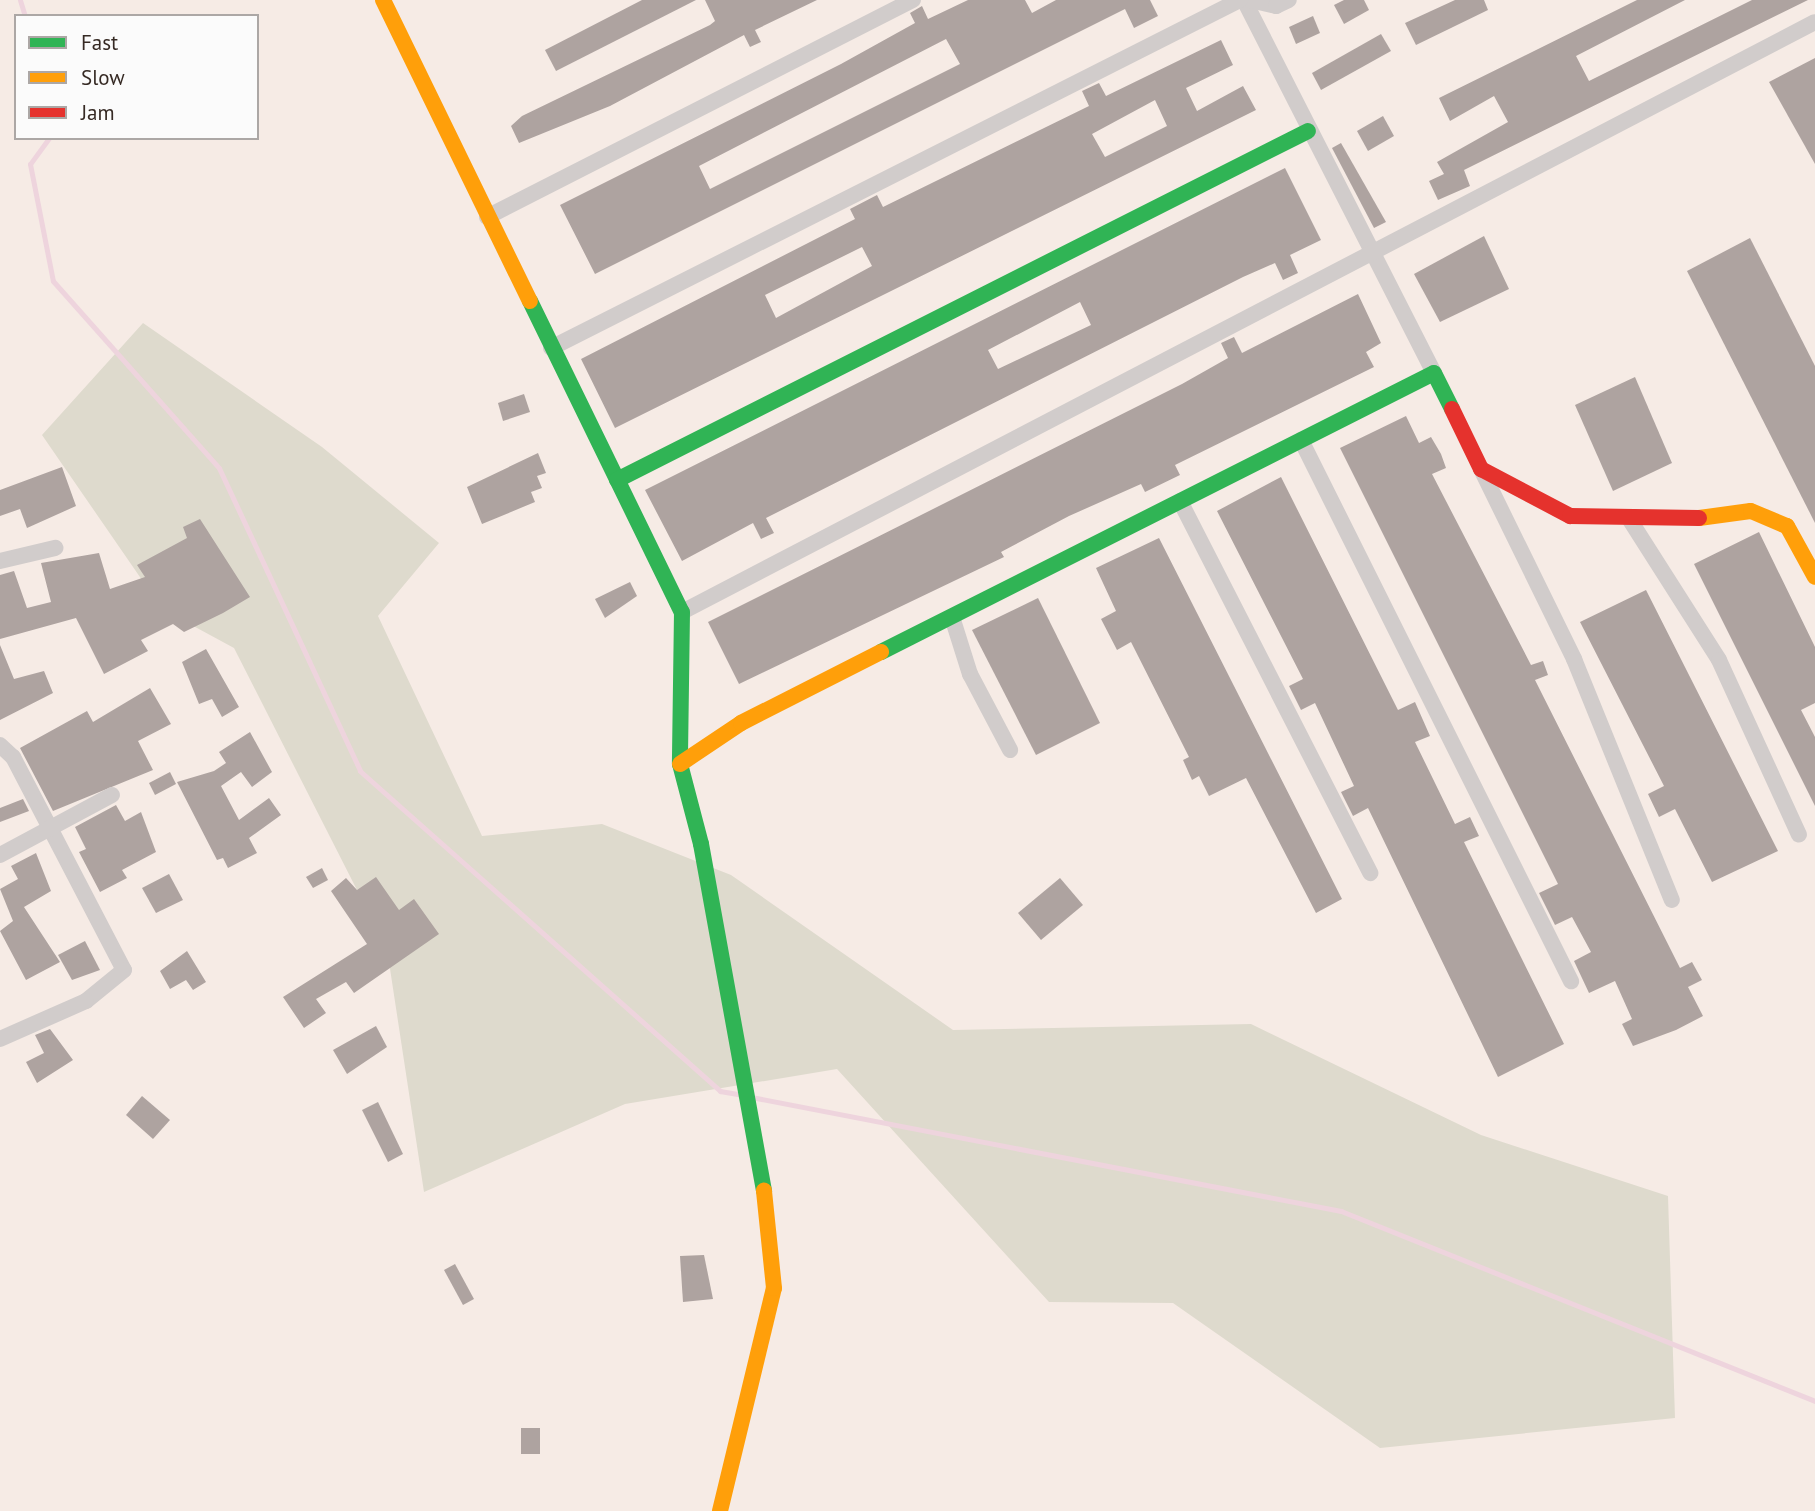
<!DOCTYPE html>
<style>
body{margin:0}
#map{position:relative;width:1815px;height:1511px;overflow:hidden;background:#f6ebe5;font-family:"PT Sans",sans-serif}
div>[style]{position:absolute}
.green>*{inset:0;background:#dedacd}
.stream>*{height:5px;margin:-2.5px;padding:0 2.5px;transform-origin:2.5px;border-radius:2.5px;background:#eed4dd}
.building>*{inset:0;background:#aea3a0}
.street>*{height:16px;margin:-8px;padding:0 8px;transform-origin:8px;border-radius:8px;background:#d1cccb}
.fast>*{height:16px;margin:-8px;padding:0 8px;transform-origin:8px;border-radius:8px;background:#30b455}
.slow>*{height:16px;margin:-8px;padding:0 8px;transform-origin:8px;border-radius:8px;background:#ff9f0a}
.jam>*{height:16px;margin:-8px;padding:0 8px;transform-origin:8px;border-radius:8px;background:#e5322d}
span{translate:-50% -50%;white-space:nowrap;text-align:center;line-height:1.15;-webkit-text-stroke:7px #fbfbfb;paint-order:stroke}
.legend{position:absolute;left:14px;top:14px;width:245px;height:126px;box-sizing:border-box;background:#fbfbfb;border:2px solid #aca7a5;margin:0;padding:9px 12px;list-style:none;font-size:21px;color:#362a24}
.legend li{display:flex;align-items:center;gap:14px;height:35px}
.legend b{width:35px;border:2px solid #aca7a5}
</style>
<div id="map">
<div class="green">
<i style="clip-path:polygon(143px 323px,322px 447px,439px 543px,378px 616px,482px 836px,602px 824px,731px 875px,953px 1030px,1251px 1024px,1481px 1135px,1668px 1196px,1675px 1418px,1380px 1448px,1173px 1303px,1049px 1302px,837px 1069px,625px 1104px,424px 1192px,387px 949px,234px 648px,162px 609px,42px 435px)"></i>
</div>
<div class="stream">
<i style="left:20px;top:0;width:17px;rotate:73deg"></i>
<i style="left:49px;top:138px;width:32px;rotate:126deg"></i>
<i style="left:30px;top:164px;width:119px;rotate:78.9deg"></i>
<i style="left:53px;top:281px;width:250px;rotate:48.4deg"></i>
<i style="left:219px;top:468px;width:334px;rotate:65deg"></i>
<i style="left:360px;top:771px;width:482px;rotate:41.6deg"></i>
<i style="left:720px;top:1091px;width:22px;rotate:10deg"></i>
<i style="left:751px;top:1097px;width:601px;rotate:10.94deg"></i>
<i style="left:1341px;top:1211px;width:511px;rotate:21.84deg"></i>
</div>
<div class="building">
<i style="clip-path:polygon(642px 0,696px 0,556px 71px,545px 50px)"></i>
<i style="clip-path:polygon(705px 0,817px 0,755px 30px,761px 42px,750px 47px,744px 35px,610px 106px,519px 143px,511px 126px,522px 116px,710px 25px,715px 21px)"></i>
<i style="clip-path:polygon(evenodd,968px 0,1025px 0,1032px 13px,1056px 0,1150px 0,1158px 16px,1134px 28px,1125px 9px,595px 274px,560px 205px,841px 64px,915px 23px,910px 13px,922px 6px,928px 19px,968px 0,946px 39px,960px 64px,710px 189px,699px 166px,946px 39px)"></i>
<i style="clip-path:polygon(1344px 0,1364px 0,1369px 10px,1344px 24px,1334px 5px)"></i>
<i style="clip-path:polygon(1455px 0,1484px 0,1488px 10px,1416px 45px,1405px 23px)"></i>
<i style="clip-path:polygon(1637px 0,1685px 0,1576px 56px,1589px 81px,1752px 0,1808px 0,1464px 170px,1470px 186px,1438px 200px,1429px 181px,1444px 174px,1437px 162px,1508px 122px,1494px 96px,1450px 121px,1439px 98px)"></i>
<i style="clip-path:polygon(1313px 16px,1320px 33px,1296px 44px,1289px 27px)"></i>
<i style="clip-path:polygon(1381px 34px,1391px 51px,1321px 90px,1312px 73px)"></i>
<i style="clip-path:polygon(evenodd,1221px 40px,1233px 65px,1186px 88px,1197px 111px,1243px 86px,1256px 110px,615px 428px,581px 359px,855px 219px,850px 209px,877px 195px,883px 207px,1089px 106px,1082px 91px,1099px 83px,1106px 96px,1221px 40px,1155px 100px,1167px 126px,1105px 157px,1092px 134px,1155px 100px,1221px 40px,862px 247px,872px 266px,776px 318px,765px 295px,862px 247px)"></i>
<i style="clip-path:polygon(1815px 58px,1815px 164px,1769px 82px)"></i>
<i style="clip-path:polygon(1383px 116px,1394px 136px,1368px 151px,1357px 131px)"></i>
<i style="clip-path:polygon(1341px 143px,1386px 222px,1374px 228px,1332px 148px)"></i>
<i style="clip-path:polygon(evenodd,1285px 168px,1321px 240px,1290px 255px,1298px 273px,1283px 280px,1275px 263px,1243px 277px,766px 518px,774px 533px,761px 539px,753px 523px,682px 561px,645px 490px,1285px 168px,1080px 302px,1091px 325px,998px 369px,988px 350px,1080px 302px)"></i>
<i style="clip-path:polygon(1484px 236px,1509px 289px,1440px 322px,1414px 274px)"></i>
<i style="clip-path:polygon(1750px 238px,1815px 366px,1815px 523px,1687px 271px)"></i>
<i style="clip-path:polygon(1358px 294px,1381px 343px,1366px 352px,1374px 367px,1175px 465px,1180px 475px,1145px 492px,1141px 484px,1069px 516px,1001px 552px,1004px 557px,739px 684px,708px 622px,1182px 384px,1228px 358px,1221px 343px,1234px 337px,1242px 353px)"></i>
<i style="clip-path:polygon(1635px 377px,1672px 463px,1613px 491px,1575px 405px)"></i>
<i style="clip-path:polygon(524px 394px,530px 412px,503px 421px,498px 403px)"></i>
<i style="clip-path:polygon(1406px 416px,1419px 443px,1431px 437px,1441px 454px,1446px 468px,1432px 474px,1531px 665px,1543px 661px,1548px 675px,1535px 680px,1680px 968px,1692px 962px,1702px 980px,1688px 987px,1703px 1016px,1676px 1030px,1633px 1046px,1622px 1024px,1632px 1019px,1615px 981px,1589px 993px,1574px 961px,1591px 952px,1572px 917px,1555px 925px,1539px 893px,1558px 884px,1340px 448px)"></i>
<i style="clip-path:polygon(538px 453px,546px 473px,537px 476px,542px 488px,531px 492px,535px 502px,482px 524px,467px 487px)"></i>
<i style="clip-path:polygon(62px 467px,76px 506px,27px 528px,20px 509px,0 516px,0 490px)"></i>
<i style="clip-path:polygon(1281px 477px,1398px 710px,1415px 702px,1430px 736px,1415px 742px,1455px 824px,1470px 817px,1479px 836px,1464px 842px,1564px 1044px,1498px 1077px,1368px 808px,1353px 816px,1341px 792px,1354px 786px,1315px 703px,1301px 710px,1289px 686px,1303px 679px,1217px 511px)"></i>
<i style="clip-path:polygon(200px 519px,250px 597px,223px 613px,184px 632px,173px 624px,141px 640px,148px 651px,104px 674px,76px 618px,0 639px,0 575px,14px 571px,27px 608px,51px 602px,41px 563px,99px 553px,110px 589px,145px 577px,137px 565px,187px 538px,183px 527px)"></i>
<i style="clip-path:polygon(1759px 532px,1815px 647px,1815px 703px,1801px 710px,1815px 737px,1815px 806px,1694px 564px)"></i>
<i style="clip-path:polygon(1159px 538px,1342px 899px,1316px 913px,1246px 778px,1209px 796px,1199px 776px,1192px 780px,1183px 760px,1189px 757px,1131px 642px,1117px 650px,1101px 619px,1116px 611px,1096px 568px)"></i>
<i style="clip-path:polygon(630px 582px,637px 596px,605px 618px,595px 599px)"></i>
<i style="clip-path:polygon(1646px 590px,1778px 851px,1712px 882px,1675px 809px,1659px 817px,1648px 794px,1664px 786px,1580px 622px)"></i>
<i style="clip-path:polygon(1038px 598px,1100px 723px,1036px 755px,972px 630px)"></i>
<i style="clip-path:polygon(0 645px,14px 679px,44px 671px,53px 693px,0 720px)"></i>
<i style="clip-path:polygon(206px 649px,239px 707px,222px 717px,212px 699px,199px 704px,182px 662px)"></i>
<i style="clip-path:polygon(150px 688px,171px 724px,138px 741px,153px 770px,53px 811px,20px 748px,87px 711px,93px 722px)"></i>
<i style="clip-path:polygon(250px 732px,272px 772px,252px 787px,241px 772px,221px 786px,239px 820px,269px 798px,281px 815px,249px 838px,257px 853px,228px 868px,223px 858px,217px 860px,177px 782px,214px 771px,226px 763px,219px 752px)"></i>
<i style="clip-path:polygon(170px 772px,176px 784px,155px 795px,149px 783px)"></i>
<i style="clip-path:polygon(23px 799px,29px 811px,0 822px,0 808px)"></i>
<i style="clip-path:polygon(116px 805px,125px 821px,141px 812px,156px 852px,122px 870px,127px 878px,100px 892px,79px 852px,86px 849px,75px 827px)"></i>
<i style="clip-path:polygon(36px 853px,51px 891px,24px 907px,60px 962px,26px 980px,0 931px,13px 921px,0 889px,18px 879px,11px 866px)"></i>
<i style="clip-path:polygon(322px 868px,328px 880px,313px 888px,306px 877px)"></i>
<i style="clip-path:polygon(169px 874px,183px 900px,156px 913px,142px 888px)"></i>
<i style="clip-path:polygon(376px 877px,399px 910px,414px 899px,439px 934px,354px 993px,346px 982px,316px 999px,326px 1013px,304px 1028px,283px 997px,367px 944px,331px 891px,346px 878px,357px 890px)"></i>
<i style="clip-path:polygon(1060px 878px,1083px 905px,1041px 940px,1018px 913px)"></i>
<i style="clip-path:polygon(85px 941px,100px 970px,72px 980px,58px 955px)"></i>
<i style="clip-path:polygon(187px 951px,206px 982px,193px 990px,186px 980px,170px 989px,160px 971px)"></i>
<i style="clip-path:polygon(376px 1026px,387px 1047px,347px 1074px,333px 1050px)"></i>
<i style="clip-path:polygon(50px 1029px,73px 1060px,37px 1083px,26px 1062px,44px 1053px,35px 1035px)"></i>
<i style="clip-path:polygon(142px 1096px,170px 1120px,153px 1139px,126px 1115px)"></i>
<i style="clip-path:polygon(378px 1102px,403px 1154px,388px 1162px,362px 1110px)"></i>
<i style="clip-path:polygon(704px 1255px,713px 1299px,683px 1302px,680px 1256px)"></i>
<i style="clip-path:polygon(455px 1264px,474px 1299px,463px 1305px,444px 1270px)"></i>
<i style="clip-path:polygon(521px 1428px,540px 1428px,540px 1454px,521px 1454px)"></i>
</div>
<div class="street">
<i style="left:1244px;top:0;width:419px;rotate:63deg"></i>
<i style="left:1250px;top:0;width:27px;rotate:13deg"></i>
<i style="left:1276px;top:6px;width:14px;rotate:-25deg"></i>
<i style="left:487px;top:217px;width:478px;rotate:-27deg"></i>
<i style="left:551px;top:348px;width:772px;rotate:-26.8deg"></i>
<i style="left:1301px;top:440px;width:605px;rotate:63.48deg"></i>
<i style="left:1481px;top:469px;width:212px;rotate:63.9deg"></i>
<i style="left:1574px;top:659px;width:260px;rotate:67.9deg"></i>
<i style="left:1180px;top:501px;width:418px;rotate:62.9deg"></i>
<i style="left:1628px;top:517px;width:169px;rotate:57.5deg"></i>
<i style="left:1719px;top:660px;width:192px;rotate:65.4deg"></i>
<i style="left:0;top:561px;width:57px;rotate:-13.3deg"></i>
<i style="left:682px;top:612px;width:1277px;rotate:-27.51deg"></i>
<i style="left:952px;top:617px;width:60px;rotate:72.5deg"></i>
<i style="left:970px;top:674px;width:86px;rotate:62.2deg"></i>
<i style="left:0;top:745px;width:18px;rotate:43deg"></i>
<i style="left:13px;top:757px;width:240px;rotate:62.5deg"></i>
<i style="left:124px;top:970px;width:49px;rotate:140.8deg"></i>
<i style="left:86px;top:1001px;width:94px;rotate:156.2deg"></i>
<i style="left:0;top:855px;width:127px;rotate:-28.2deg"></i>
</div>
<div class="fast">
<i style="left:530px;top:301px;width:346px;rotate:64deg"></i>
<i style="left:682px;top:612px;width:152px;rotate:90.8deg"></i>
<i style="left:680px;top:764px;width:83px;rotate:75.3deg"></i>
<i style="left:701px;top:844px;width:353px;rotate:79.7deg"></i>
<i style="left:617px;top:480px;width:774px;rotate:-26.8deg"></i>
<i style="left:881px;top:652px;width:619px;rotate:-26.77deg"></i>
<i style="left:1434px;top:373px;width:40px;rotate:63.4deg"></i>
</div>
<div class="slow">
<i style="left:383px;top:0;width:335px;rotate:64deg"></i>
<i style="left:1699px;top:518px;width:52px;rotate:-7.7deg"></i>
<i style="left:1751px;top:511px;width:39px;rotate:23deg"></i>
<i style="left:1787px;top:526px;width:58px;rotate:61.2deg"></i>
<i style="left:680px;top:764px;width:73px;rotate:-33.9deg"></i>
<i style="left:741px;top:723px;width:157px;rotate:-26.9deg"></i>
<i style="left:720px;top:1511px;width:229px;rotate:-76.4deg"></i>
<i style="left:774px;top:1288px;width:98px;rotate:-95.9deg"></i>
</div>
<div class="jam">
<i style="left:1452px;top:409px;width:67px;rotate:64.2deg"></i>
<i style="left:1481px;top:469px;width:101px;rotate:27.8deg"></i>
<i style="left:1570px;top:516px;width:129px;rotate:0.9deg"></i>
</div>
<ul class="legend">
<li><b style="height:9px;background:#30b455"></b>Fast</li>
<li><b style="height:9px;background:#ff9f0a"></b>Slow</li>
<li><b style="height:9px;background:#e5322d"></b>Jam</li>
</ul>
</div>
